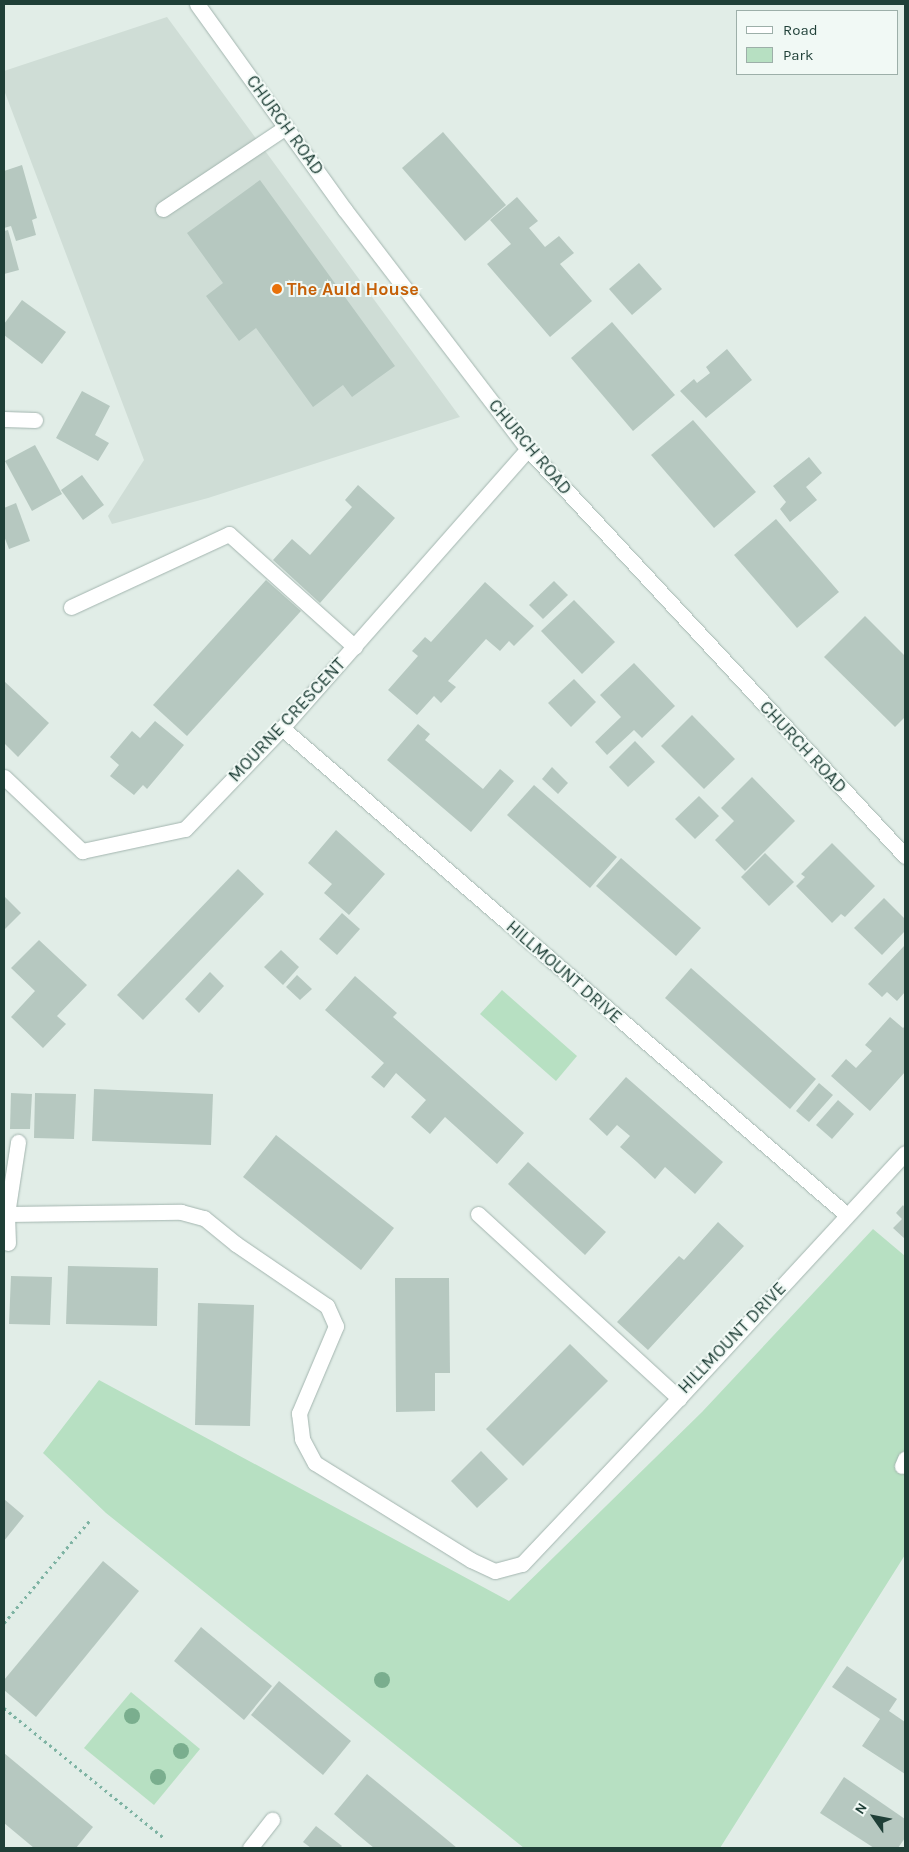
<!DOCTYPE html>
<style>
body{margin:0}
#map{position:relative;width:909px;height:1852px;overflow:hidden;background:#e1ede7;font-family:Karla,sans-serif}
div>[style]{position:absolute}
.built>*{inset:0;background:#cfddd6}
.green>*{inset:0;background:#b7e0c2}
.building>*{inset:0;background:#b6c8c0}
.path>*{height:3px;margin-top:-1.5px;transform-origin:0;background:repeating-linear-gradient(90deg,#7eb3a3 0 2.5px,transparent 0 6.5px)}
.roads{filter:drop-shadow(0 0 1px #a3b5af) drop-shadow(0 0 1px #a3b5af)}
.service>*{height:15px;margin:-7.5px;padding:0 7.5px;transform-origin:7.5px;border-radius:7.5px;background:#fff}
.minor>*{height:15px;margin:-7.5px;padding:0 7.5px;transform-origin:7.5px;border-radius:7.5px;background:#fff}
.trees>*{width:16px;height:16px;margin:-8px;border-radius:50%;background:#7aae8e}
.dots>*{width:14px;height:14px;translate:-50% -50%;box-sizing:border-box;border:2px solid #f1f9f5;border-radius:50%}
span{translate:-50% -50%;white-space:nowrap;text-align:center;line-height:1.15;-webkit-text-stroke:4px #f1f9f5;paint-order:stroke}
.street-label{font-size:18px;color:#1f3f37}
.food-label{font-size:18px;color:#c56008;font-weight:700}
.left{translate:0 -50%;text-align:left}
.frame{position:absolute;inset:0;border:5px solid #1f3f37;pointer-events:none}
.legend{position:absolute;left:736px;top:10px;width:162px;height:65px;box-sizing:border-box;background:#f1f9f5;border:1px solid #9dafa9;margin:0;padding:6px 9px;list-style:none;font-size:15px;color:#1f3f37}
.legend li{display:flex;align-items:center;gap:10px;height:25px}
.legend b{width:25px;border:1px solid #9dafa9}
.north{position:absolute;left:849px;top:1792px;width:50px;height:50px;-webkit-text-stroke:4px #f1f9f5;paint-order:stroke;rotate:303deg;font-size:14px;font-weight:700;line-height:20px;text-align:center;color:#1f3f37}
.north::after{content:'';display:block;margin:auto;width:18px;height:22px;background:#1f3f37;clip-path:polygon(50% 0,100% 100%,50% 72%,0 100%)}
</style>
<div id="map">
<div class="built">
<i style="clip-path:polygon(167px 17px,460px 417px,208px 498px,112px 524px,108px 516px,144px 460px,4px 90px,4px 71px)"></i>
</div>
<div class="green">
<i style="clip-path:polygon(502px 990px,577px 1056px,556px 1081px,480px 1014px)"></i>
<i style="clip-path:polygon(873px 1229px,905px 1256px,905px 1555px,720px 1848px,524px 1848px,106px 1513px,43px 1453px,99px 1380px,509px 1601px,702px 1412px)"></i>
<i style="clip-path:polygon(131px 1692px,200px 1749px,154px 1805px,84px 1748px)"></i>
</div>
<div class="building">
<i style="clip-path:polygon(443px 132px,506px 205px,465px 241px,402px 168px)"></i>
<i style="clip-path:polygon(22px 165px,37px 218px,32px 220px,36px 235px,16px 241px,11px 226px,4px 228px,4px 171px)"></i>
<i style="clip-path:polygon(260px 180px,395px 366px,352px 397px,343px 385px,313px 407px,256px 328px,239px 341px,206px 296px,223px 283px,187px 233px)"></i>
<i style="clip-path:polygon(517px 197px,538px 221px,529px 228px,545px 247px,559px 236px,574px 253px,560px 264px,592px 301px,550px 337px,487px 264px,511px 244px,490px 220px)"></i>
<i style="clip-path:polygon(8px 230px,19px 270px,4px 274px,4px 231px)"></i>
<i style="clip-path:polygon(639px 263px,662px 289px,632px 315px,609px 289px)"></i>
<i style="clip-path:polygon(22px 300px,66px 332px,42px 364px,4px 335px,4px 324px)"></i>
<i style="clip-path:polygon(612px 322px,675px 395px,633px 431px,571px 358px)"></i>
<i style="clip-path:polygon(727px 349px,752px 380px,706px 418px,680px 391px,694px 379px,697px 383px,710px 373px,706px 367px)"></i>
<i style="clip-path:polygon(82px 391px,110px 406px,95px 435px,109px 443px,98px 461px,56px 438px)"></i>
<i style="clip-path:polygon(693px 420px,756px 492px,714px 528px,651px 455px)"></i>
<i style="clip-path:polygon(35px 445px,62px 494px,32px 511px,5px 461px)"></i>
<i style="clip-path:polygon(809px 457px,822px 473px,806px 487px,817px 500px,790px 522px,780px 509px,786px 502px,773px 486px)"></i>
<i style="clip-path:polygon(82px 475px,104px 505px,83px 520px,61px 490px)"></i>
<i style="clip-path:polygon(358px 485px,395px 518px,320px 603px,273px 560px,292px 539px,310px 555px,352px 507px,345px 500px)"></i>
<i style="clip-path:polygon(16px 503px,30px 541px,9px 549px,4px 536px,4px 508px)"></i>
<i style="clip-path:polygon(776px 519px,839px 592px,797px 628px,734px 555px)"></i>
<i style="clip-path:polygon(266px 580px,301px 611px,187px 736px,153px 705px)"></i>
<i style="clip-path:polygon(554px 581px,568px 595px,543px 619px,529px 605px)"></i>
<i style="clip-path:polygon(485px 582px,534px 626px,514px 646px,509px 641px,500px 651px,486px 639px,448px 681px,456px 687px,441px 703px,434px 696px,417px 715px,388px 690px,418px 656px,412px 651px,425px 637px,431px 642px)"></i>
<i style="clip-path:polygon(574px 600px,615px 642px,582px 674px,541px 631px)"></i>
<i style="clip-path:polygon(865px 616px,905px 656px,905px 717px,895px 727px,824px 657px)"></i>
<i style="clip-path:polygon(634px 663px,675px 706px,642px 738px,634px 730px,607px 755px,595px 742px,621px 717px,600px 695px)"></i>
<i style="clip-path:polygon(574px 679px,596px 702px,571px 727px,548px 703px)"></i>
<i style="clip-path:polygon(4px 681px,49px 723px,18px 757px,4px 743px)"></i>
<i style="clip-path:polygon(692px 715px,735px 759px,704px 789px,661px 746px)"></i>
<i style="clip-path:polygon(155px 721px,184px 745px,147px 789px,143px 785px,134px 795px,110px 776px,119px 765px,110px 757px,132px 731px,140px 738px)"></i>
<i style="clip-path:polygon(418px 724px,430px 734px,425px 740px,483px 789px,500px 769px,514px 781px,471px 832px,387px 760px)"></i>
<i style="clip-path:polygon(635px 741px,655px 762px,628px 787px,609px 767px)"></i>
<i style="clip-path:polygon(552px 767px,568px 783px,558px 794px,542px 779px)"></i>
<i style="clip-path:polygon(752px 777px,795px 821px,745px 871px,715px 840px,734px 821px,721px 808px)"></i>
<i style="clip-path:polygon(534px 785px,617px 857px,590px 888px,507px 815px)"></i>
<i style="clip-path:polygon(699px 796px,719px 816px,695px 839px,675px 819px)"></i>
<i style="clip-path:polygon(336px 830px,385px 874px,349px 915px,324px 893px,332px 884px,308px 863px)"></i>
<i style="clip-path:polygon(832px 843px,875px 886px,845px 917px,841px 914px,832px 923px,796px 886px,805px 877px,801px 874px)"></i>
<i style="clip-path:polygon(765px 853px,794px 882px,769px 906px,741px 877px)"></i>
<i style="clip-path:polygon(621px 858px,701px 928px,676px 956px,596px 886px)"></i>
<i style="clip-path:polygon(238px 869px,264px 894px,143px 1020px,117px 995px)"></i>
<i style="clip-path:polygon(4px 896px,21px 913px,4px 930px)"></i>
<i style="clip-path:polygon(884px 898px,905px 919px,905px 931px,882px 955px,854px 928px)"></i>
<i style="clip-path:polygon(342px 913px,360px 929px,337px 955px,319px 939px)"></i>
<i style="clip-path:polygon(39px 940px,87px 985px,57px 1016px,66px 1024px,43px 1048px,11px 1017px,35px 991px,11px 968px)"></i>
<i style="clip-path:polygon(905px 945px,905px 992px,897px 1001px,887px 992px,882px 997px,868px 984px)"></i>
<i style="clip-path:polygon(281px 950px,299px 967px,283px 985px,264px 967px)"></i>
<i style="clip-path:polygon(691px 968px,816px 1079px,790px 1109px,665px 998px)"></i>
<i style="clip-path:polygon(210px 972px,224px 986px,199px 1013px,185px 999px)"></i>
<i style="clip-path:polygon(297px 975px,312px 989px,300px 1000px,286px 987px)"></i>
<i style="clip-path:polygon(355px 976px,397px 1013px,393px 1017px,524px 1133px,497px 1164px,445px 1117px,430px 1134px,411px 1117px,426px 1100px,396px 1073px,384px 1088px,371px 1077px,384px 1063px,325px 1010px)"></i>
<i style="clip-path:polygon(890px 1017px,903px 1028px,905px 1026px,905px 1072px,870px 1111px,831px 1076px,846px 1059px,856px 1068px,872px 1051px,865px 1045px)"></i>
<i style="clip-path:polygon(626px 1077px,723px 1162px,695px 1194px,665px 1167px,655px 1179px,637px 1162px,620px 1147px,630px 1136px,617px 1125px,607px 1136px,589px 1119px)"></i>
<i style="clip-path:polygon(819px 1083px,833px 1095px,809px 1122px,796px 1111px)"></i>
<i style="clip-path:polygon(94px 1089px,213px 1094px,211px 1145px,92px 1141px)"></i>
<i style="clip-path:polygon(11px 1093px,32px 1094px,30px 1129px,10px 1129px)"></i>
<i style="clip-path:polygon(35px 1093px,76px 1094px,74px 1139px,34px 1138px)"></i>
<i style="clip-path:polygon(838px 1100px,854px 1114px,832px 1139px,816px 1125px)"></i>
<i style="clip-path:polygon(276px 1135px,394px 1228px,361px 1270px,243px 1177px)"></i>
<i style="clip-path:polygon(528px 1162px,606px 1232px,585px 1255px,508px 1184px)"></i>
<i style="clip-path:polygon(903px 1205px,905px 1208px,905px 1239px,893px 1228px,902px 1219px,896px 1213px)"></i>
<i style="clip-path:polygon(718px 1222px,744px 1246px,648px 1350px,617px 1322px,679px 1256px,684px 1260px)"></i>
<i style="clip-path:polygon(68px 1266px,158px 1268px,157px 1326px,66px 1324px)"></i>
<i style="clip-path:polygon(11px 1276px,52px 1277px,50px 1325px,9px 1324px)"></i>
<i style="clip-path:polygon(395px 1278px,449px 1278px,450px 1373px,435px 1373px,435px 1411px,396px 1412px)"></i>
<i style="clip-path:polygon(198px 1303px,254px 1305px,250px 1426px,195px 1425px)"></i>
<i style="clip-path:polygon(570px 1344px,608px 1381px,523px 1466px,486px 1429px)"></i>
<i style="clip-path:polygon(481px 1451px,508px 1479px,477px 1508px,451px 1481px)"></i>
<i style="clip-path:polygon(4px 1499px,24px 1516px,4px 1541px)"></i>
<i style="clip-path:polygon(103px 1561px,139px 1591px,36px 1717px,4px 1690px,4px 1680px)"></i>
<i style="clip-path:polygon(201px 1627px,272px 1686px,244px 1720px,174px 1661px)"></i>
<i style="clip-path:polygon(847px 1666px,897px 1699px,889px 1711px,905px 1722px,905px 1774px,862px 1746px,880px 1719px,832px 1687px)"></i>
<i style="clip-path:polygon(279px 1681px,351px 1741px,323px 1775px,251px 1715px)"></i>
<i style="clip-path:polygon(4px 1753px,93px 1827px,76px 1848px,34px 1848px,4px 1823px)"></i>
<i style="clip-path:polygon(367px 1774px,439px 1833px,457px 1848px,374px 1848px,357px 1834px,334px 1814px)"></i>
<i style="clip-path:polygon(844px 1777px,905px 1819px,905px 1838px,898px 1848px,874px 1848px,820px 1813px)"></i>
<i style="clip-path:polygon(316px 1826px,342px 1846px,340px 1848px,311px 1848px,303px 1842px)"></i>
</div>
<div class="path">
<i style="left:4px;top:1623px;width:134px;rotate:-50.1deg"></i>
<i style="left:4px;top:1708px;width:205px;rotate:39.1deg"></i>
</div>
<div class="roads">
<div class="service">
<i style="left:163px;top:209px;width:148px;rotate:-33.7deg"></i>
<i style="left:71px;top:607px;width:174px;rotate:-24.8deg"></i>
<i style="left:229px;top:534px;width:169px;rotate:41.9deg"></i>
<i style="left:902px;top:1466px;width:8px;rotate:-67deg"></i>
</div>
<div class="minor">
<i style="left:197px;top:4px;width:254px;rotate:54.3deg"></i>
<i style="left:345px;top:210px;width:301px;rotate:52.6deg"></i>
<i style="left:528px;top:449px;width:555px;rotate:47.19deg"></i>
<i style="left:4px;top:419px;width:31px;rotate:2deg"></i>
<i style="left:282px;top:728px;width:746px;rotate:40.76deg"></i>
<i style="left:4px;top:777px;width:108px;rotate:43.5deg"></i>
<i style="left:82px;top:851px;width:105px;rotate:-12.1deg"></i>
<i style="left:185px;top:829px;width:140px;rotate:-46.2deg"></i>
<i style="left:282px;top:728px;width:372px;rotate:-48.6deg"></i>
<i style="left:7px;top:1214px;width:174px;rotate:-0.7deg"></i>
<i style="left:181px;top:1212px;width:24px;rotate:15deg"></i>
<i style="left:204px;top:1218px;width:41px;rotate:39.1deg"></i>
<i style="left:236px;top:1244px;width:110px;rotate:34.3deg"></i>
<i style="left:327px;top:1306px;width:22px;rotate:66deg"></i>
<i style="left:336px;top:1326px;width:95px;rotate:113deg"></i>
<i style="left:299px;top:1413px;width:26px;rotate:83deg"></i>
<i style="left:302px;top:1439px;width:27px;rotate:62deg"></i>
<i style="left:315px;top:1463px;width:184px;rotate:31.9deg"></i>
<i style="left:471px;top:1560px;width:26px;rotate:25deg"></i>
<i style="left:495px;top:1571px;width:28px;rotate:-15deg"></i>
<i style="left:522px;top:1564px;width:228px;rotate:-46.6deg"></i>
<i style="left:478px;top:1214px;width:273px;rotate:42.5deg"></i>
<i style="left:679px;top:1398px;width:333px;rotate:-47.3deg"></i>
<i style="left:8px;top:1243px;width:29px;rotate:-92deg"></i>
<i style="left:7px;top:1214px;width:73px;rotate:-81.3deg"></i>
<i style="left:250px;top:1848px;width:36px;rotate:-52deg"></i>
</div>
</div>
<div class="trees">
<i style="left:382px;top:1680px"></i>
<i style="left:132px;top:1716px"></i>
<i style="left:181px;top:1751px"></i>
<i style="left:158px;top:1777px"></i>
</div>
<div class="dots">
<i style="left:277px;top:289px;background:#e8710a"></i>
</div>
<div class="street-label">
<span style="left:285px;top:125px;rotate:54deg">CHURCH ROAD</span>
<span style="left:530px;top:447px;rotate:50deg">CHURCH ROAD</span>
<span style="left:287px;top:720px;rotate:-47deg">MOURNE CRESCENT</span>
<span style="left:803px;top:747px;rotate:47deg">CHURCH ROAD</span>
<span style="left:564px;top:972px;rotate:41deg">HILLMOUNT DRIVE</span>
<span style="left:732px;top:1338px;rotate:-46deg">HILLMOUNT DRIVE</span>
</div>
<div class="food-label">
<span class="left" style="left:287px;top:289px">The Auld House</span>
</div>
<div class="frame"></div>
<ul class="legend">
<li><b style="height:6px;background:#fff"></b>Road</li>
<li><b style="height:14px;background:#b7e0c2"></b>Park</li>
</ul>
<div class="north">N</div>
</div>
